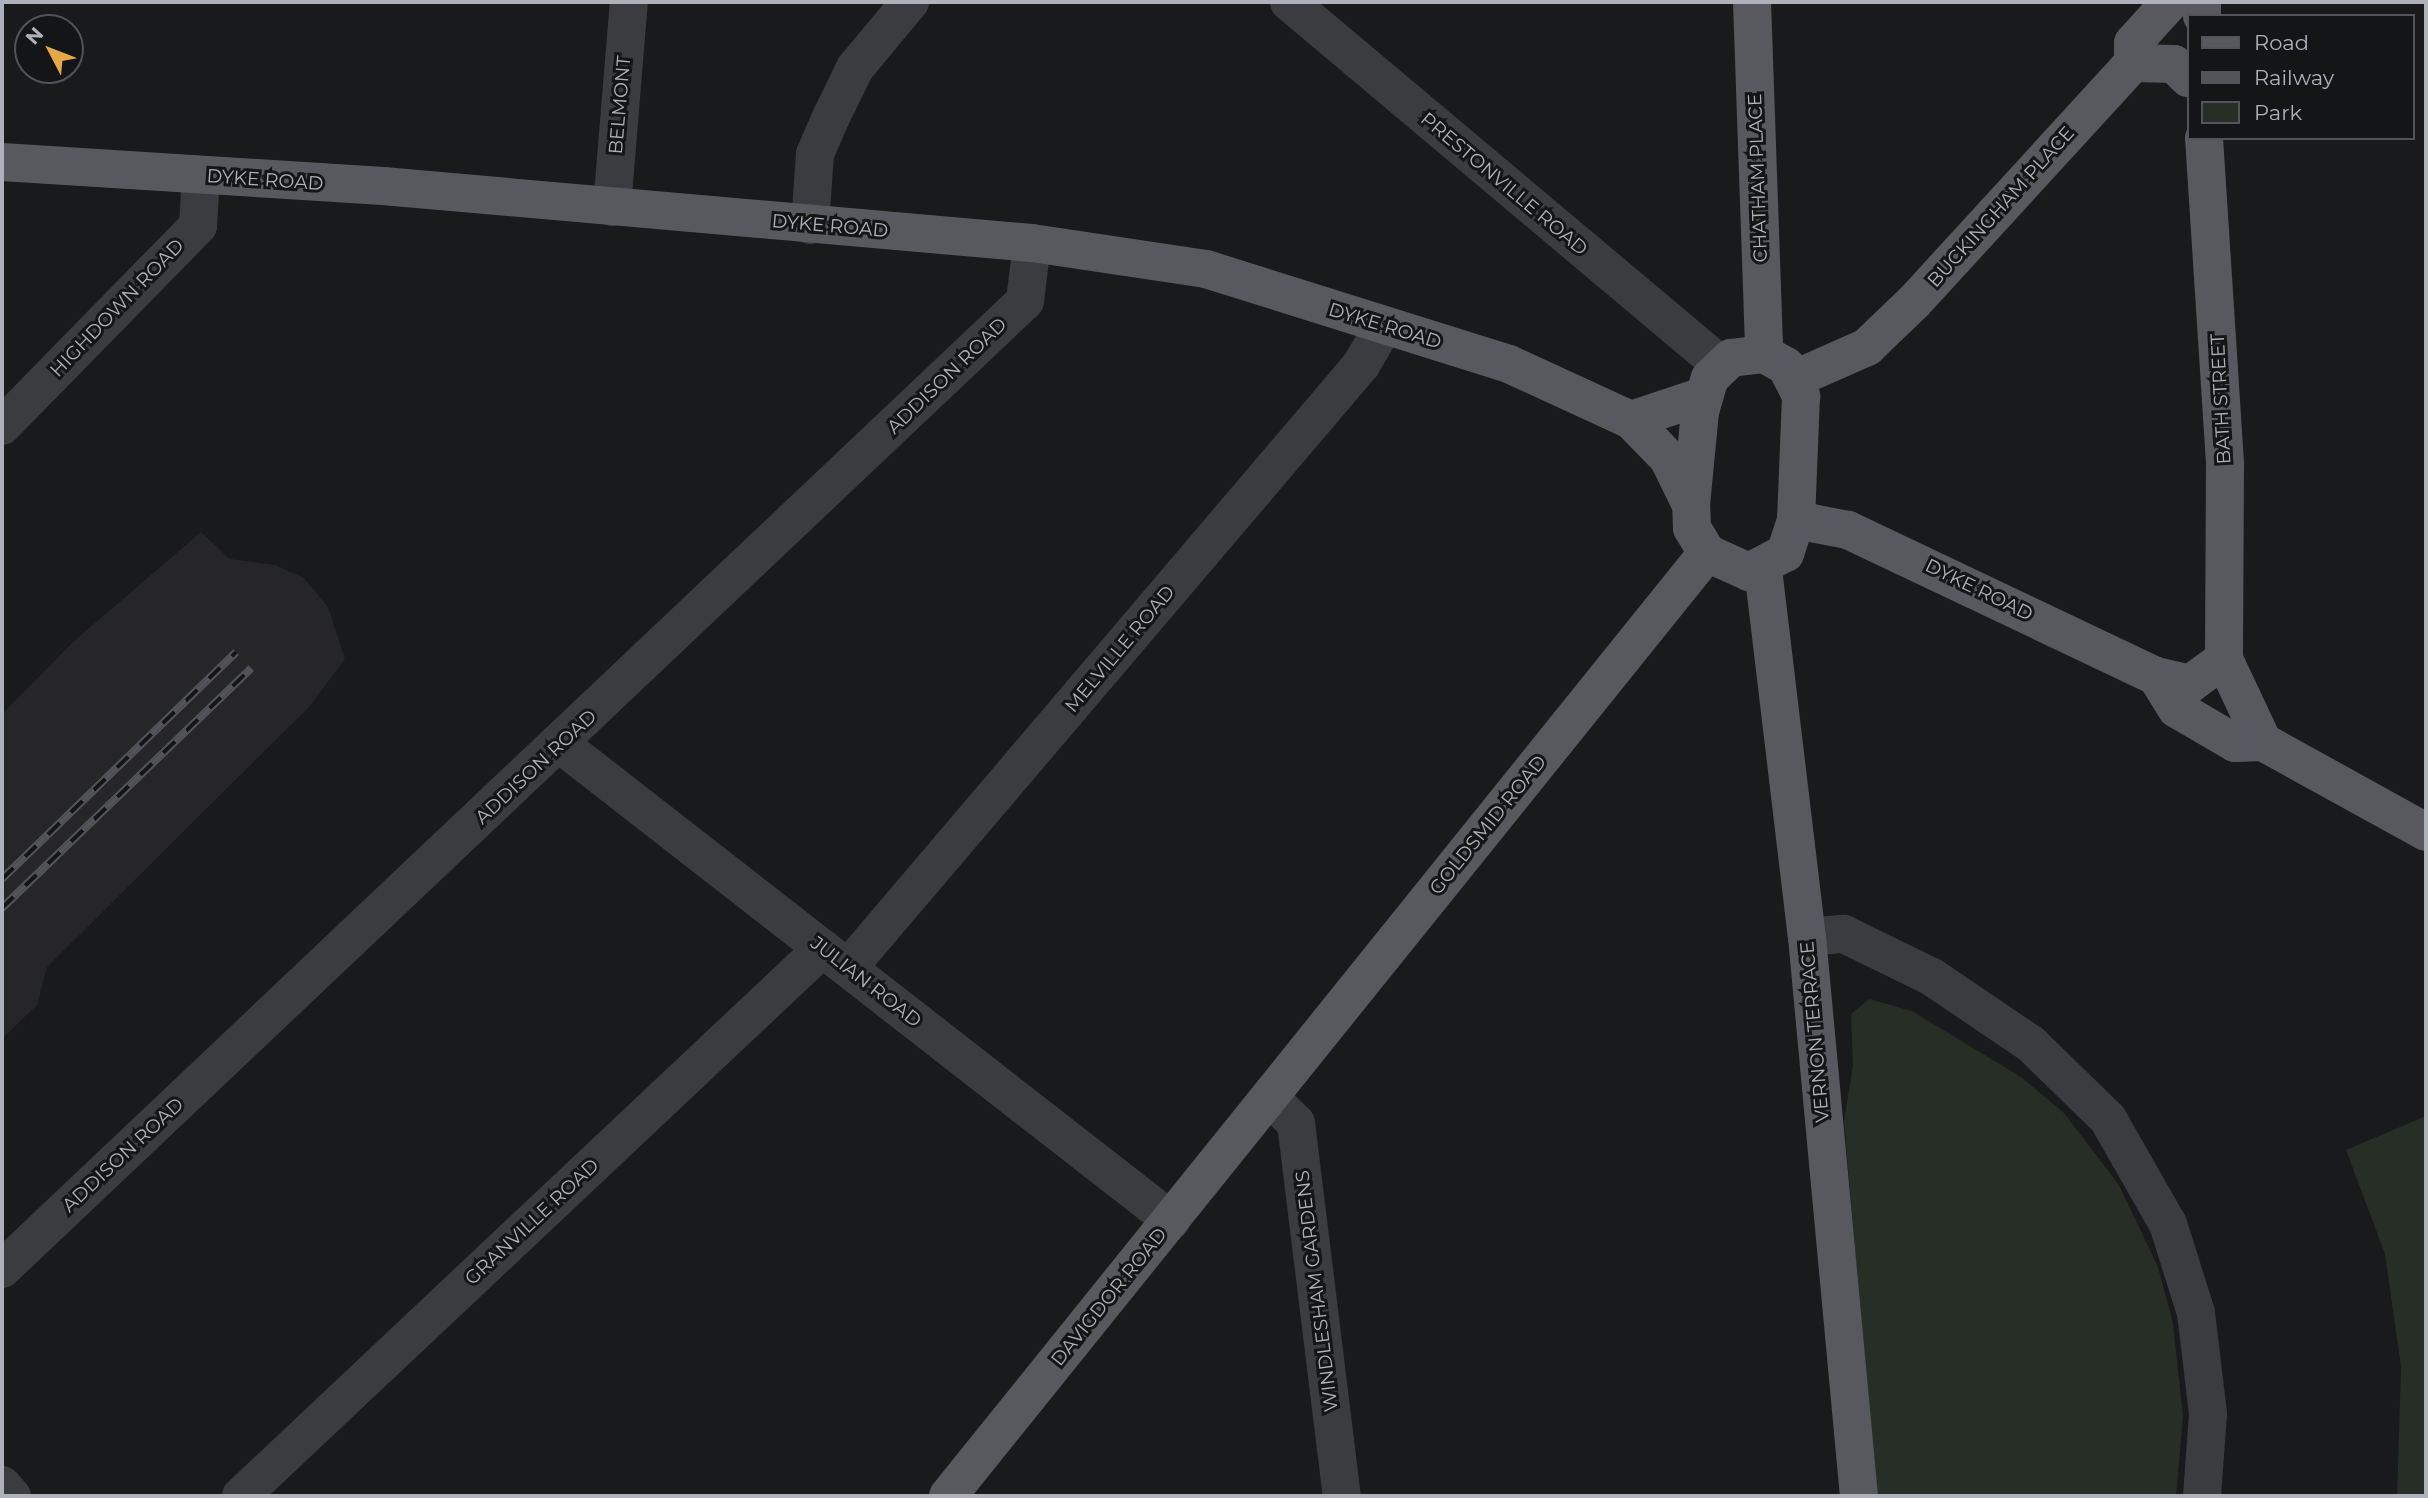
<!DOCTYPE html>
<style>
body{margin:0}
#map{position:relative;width:2428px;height:1498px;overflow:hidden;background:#191a1b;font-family:Montserrat,sans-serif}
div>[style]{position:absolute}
.built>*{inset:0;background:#262628}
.green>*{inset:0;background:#262e26}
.minor>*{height:38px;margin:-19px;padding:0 19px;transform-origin:19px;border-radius:19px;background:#3b3c40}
.major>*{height:38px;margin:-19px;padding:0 19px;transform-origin:19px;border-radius:19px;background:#57595f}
.rail>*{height:8px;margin-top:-4px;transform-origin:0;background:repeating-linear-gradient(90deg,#141516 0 16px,#525459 0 32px);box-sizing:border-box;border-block:2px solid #525459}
span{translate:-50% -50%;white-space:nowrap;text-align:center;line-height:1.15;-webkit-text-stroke:6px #141516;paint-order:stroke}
.street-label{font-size:19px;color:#adb2ba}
.frame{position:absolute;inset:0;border:4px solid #adb2ba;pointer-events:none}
.legend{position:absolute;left:2187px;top:14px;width:228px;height:126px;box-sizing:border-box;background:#141516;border:2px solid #515458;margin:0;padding:9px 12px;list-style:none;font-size:21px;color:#adb2ba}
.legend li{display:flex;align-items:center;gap:14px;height:35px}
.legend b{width:35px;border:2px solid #515458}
.north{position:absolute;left:14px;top:14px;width:70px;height:70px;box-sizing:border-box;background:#141516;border:2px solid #515458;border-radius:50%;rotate:312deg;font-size:19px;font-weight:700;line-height:28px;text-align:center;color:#adb2ba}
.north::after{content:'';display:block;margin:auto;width:24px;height:32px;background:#e4a849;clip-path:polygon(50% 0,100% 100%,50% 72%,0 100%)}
</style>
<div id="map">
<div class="built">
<i style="clip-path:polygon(201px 532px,230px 559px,275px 565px,304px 578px,328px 607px,345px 659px,309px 707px,47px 967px,37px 1005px,2px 1039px,2px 714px,73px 642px)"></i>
</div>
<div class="green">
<i style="clip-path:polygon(1869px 999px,1912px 1011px,2021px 1077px,2064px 1113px,2119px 1185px,2158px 1267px,2173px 1323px,2183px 1417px,2176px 1496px,1876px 1496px,1844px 1121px,1853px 1065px,1851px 1014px)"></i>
<i style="clip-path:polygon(2426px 1116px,2426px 1496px,2397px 1496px,2401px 1367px,2393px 1311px,2385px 1254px,2346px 1150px)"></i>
</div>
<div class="minor">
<i style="left:1289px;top:2px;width:564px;rotate:40.04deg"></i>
<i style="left:612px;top:207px;width:206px;rotate:-85.3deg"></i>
<i style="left:810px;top:225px;width:71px;rotate:-86deg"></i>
<i style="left:815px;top:154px;width:40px;rotate:-66.6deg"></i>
<i style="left:831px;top:117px;width:55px;rotate:-63.9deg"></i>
<i style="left:855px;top:68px;width:86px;rotate:-50.2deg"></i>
<i style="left:2px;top:426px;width:280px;rotate:-45.6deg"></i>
<i style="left:198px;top:226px;width:50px;rotate:-86.6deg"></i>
<i style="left:560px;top:744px;width:775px;rotate:37.92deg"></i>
<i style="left:1807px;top:937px;width:37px;rotate:-5deg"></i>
<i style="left:1844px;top:934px;width:98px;rotate:26deg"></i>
<i style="left:1932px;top:977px;width:120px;rotate:34.1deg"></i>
<i style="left:2031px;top:1044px;width:107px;rotate:44.2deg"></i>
<i style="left:2108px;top:1119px;width:121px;rotate:60.3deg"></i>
<i style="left:2168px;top:1224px;width:93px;rotate:72.5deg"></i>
<i style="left:2196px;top:1313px;width:102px;rotate:83.2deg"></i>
<i style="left:2208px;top:1414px;width:82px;rotate:94.2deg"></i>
<i style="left:848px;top:968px;width:792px;rotate:-49.61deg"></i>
<i style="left:1361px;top:365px;width:45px;rotate:-59.5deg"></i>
<i style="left:1270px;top:1098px;width:36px;rotate:44deg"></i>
<i style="left:1296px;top:1123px;width:376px;rotate:83deg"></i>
<i style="left:2px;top:1269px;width:1408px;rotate:-43.42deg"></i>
<i style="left:1025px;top:301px;width:58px;rotate:-83.1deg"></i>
<i style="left:2px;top:1485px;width:15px;rotate:48deg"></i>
<i style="left:241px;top:1496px;width:799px;rotate:-43.28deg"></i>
</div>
<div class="major">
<i style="left:1752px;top:2px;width:352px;rotate:88deg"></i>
<i style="left:2202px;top:16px;width:14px;rotate:-90deg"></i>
<i style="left:2133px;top:63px;width:41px;rotate:1.4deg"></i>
<i style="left:2174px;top:64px;width:20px;rotate:45deg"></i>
<i style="left:2204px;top:138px;width:327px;rotate:86.3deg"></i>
<i style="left:2225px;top:464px;width:195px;rotate:90.3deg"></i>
<i style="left:2px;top:162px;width:382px;rotate:3.6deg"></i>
<i style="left:383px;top:186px;width:651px;rotate:5.02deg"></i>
<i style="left:1032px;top:243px;width:176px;rotate:8.5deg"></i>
<i style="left:1206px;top:269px;width:318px;rotate:17.4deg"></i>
<i style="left:1509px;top:364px;width:134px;rotate:24.7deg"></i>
<i style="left:1631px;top:420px;width:53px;rotate:45.8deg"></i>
<i style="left:1668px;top:458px;width:52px;rotate:63.9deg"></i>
<i style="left:1764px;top:354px;width:25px;rotate:29deg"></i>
<i style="left:1786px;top:366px;width:34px;rotate:63deg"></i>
<i style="left:1801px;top:396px;width:124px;rotate:92.3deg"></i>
<i style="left:1796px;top:520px;width:35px;rotate:108deg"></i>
<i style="left:1785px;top:553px;width:41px;rotate:152.2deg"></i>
<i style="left:1749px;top:572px;width:46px;rotate:-155.7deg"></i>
<i style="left:1707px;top:553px;width:29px;rotate:-121deg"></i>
<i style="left:1692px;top:528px;width:23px;rotate:-92deg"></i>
<i style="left:1691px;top:505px;width:93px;rotate:-84.5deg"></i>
<i style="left:1700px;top:412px;width:35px;rotate:-74deg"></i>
<i style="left:1710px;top:378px;width:29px;rotate:-44deg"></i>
<i style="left:1731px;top:358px;width:33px;rotate:-7deg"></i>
<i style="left:1797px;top:378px;width:77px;rotate:-23.9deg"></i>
<i style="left:1867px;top:347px;width:65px;rotate:-43.8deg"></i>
<i style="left:1914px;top:302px;width:324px;rotate:-47.5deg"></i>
<i style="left:2133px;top:63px;width:20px;rotate:-90deg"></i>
<i style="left:2133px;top:43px;width:55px;rotate:-47.9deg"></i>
<i style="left:1631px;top:420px;width:76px;rotate:-18.4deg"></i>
<i style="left:1796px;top:520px;width:53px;rotate:10.9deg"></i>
<i style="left:1848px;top:530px;width:341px;rotate:25.4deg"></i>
<i style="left:2156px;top:676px;width:35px;rotate:13deg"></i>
<i style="left:2190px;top:684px;width:42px;rotate:-36.3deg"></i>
<i style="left:1763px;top:569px;width:371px;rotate:83.2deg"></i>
<i style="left:1807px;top:937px;width:561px;rotate:84.69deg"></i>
<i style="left:2224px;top:659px;width:92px;rotate:64.8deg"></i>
<i style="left:2156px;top:676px;width:39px;rotate:58deg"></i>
<i style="left:2177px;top:709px;width:67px;rotate:30.4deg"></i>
<i style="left:2235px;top:743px;width:28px;rotate:-2deg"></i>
<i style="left:2263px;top:742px;width:186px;rotate:28.9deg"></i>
<i style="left:948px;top:1496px;width:1211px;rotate:-51.17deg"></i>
</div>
<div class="rail">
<i style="left:2px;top:879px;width:326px;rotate:-44.1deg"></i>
<i style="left:2px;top:908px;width:346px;rotate:-43.9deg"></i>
</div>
<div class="street-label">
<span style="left:620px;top:105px;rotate:-85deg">BELMONT</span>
<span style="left:1758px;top:178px;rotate:-92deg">CHATHAM PLACE</span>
<span style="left:265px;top:180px;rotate:4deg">DYKE ROAD</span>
<span style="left:1504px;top:184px;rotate:40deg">PRESTONVILLE ROAD</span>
<span style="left:2001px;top:207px;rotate:-48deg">BUCKINGHAM PLACE</span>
<span style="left:830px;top:226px;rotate:5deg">DYKE ROAD</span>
<span style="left:117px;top:308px;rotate:-46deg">HIGHDOWN ROAD</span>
<span style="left:1385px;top:326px;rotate:17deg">DYKE ROAD</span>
<span style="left:947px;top:376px;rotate:-44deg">ADDISON ROAD</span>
<span style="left:2221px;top:399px;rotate:-93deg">BATH STREET</span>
<span style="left:1979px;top:590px;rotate:26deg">DYKE ROAD</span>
<span style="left:1120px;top:649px;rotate:-50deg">MELVILLE ROAD</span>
<span style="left:536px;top:767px;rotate:-43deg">ADDISON ROAD</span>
<span style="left:1488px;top:825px;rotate:-51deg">GOLDSMID ROAD</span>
<span style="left:866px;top:982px;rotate:38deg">JULIAN ROAD</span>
<span style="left:1815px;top:1032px;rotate:-95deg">VERNON TERRACE</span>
<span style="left:123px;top:1155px;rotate:-43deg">ADDISON ROAD</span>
<span style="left:532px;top:1222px;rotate:-43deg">GRANVILLE ROAD</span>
<span style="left:1317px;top:1291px;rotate:-97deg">WINDLESHAM GARDENS</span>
<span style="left:1109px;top:1297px;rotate:-51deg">DAVIGDOR ROAD</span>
</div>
<div class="frame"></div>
<ul class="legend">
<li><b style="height:9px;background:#57595f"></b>Road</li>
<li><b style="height:9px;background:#525459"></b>Railway</li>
<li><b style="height:19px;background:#262e26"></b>Park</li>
</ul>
<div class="north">N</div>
</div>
